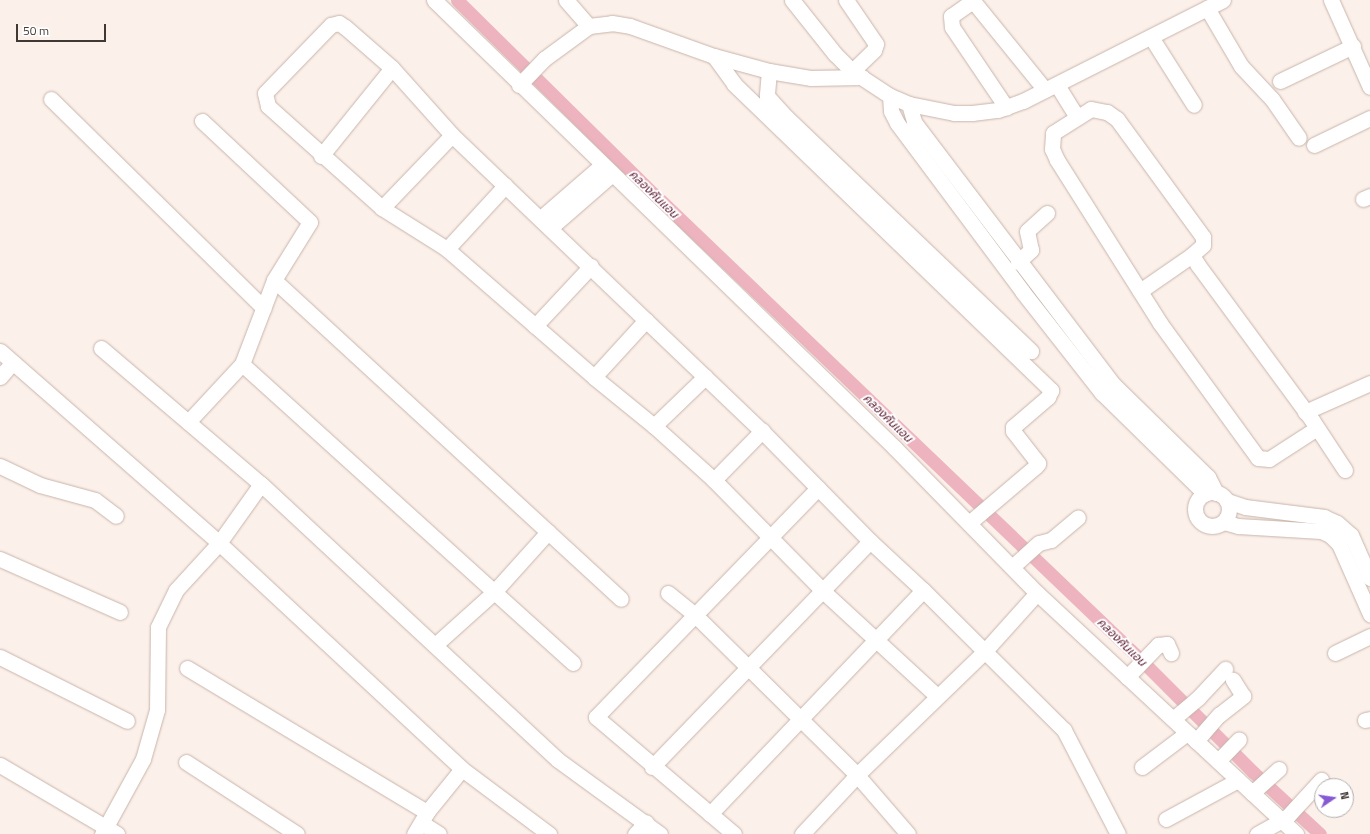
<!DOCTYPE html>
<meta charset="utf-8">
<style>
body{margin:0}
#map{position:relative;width:1370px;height:834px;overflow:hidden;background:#fcf0ea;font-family:"Titillium Web","Noto Sans Thai",sans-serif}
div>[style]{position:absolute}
.canal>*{height:13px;margin:-6.5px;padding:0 6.5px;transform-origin:6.5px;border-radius:6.5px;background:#edb3bf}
.roads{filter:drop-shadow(0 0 1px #c7b5aa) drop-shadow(0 0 1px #c7b5aa)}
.minor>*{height:15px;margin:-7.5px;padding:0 7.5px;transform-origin:7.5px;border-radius:7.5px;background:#fff}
.minor>.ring{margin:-7.5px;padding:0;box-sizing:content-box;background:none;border:15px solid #fff;border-radius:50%}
span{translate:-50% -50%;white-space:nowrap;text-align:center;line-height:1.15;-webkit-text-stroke:4px #fff;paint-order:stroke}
.water-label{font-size:12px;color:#59172c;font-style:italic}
.north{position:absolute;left:1314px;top:778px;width:40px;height:40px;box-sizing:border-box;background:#fff;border:1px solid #b3afae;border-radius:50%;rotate:77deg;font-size:11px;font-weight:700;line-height:16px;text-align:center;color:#403834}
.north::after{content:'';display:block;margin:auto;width:14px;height:18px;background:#865ad3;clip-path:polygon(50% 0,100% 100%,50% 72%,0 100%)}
.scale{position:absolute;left:16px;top:24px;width:90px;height:18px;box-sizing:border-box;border:2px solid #403834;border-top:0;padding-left:5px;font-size:12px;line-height:14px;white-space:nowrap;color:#403834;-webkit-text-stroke:3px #fff;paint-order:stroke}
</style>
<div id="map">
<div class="canal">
<i style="left:457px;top:0;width:276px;rotate:44.6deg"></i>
<i style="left:654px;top:194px;width:677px;rotate:43.74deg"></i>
<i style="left:1143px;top:662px;width:156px;rotate:45deg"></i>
<i style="left:1253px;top:772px;width:91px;rotate:42.8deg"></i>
</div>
<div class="roads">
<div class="minor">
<i style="left:434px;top:0;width:643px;rotate:44.18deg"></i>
<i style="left:895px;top:448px;width:203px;rotate:45.6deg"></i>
<i style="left:1037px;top:593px;width:354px;rotate:42.9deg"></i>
<i style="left:566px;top:0;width:35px;rotate:49deg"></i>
<i style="left:792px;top:0;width:69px;rotate:51.5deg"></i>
<i style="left:835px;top:54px;width:24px;rotate:45deg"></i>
<i style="left:852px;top:71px;width:45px;rotate:33.3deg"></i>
<i style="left:890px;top:96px;width:21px;rotate:23deg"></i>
<i style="left:909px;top:104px;width:46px;rotate:11.3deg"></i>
<i style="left:954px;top:113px;width:18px"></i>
<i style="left:972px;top:113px;width:26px;rotate:-7deg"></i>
<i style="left:998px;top:110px;width:27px;rotate:-20deg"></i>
<i style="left:1023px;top:101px;width:224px;rotate:-26.8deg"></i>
<i style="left:846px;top:0;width:53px;rotate:55.7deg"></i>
<i style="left:876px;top:44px;width:6px;rotate:108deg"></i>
<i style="left:874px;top:50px;width:30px;rotate:136deg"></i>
<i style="left:974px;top:0;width:28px;rotate:145deg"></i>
<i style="left:951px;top:16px;width:11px;rotate:85deg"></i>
<i style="left:952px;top:27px;width:97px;rotate:56deg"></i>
<i style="left:1331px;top:0;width:95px;rotate:65.9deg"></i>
<i style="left:973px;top:1px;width:114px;rotate:51deg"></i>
<i style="left:1207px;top:8px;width:67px;rotate:59.6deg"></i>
<i style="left:1241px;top:66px;width:45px;rotate:46.8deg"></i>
<i style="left:1272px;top:99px;width:47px;rotate:55.3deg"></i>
<i style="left:1151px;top:37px;width:80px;rotate:57.7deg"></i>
<i style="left:714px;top:56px;width:34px;rotate:54deg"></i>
<i style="left:734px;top:84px;width:441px;rotate:44deg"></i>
<i style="left:1051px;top:390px;width:8px;rotate:113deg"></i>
<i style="left:1048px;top:397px;width:46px;rotate:139.4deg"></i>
<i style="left:1013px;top:427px;width:4px;rotate:90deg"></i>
<i style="left:1013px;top:431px;width:41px;rotate:52deg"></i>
<i style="left:1038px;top:463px;width:4px;rotate:124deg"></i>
<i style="left:1036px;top:466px;width:88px;rotate:139.6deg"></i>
<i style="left:769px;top:71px;width:25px;rotate:95deg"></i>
<i style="left:767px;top:96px;width:28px;rotate:48deg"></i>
<i style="left:786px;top:117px;width:339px;rotate:43.7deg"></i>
<i style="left:1280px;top:81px;width:81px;rotate:-25.6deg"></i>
<i style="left:519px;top:85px;width:36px;rotate:-46deg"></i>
<i style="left:544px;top:59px;width:56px;rotate:-36.3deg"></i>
<i style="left:589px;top:26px;width:23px;rotate:-7deg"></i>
<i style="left:612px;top:23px;width:18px;rotate:9deg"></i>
<i style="left:630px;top:26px;width:89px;rotate:19.7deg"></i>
<i style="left:714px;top:56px;width:57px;rotate:15.3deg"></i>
<i style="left:769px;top:71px;width:43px;rotate:9.5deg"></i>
<i style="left:811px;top:78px;width:51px;rotate:-1.1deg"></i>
<i style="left:1057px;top:85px;width:38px;rotate:58deg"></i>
<i style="left:890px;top:96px;width:15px;rotate:86deg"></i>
<i style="left:891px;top:111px;width:13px;rotate:63deg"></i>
<i style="left:897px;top:123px;width:209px;rotate:53.3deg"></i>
<i style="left:1022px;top:291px;width:130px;rotate:51.9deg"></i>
<i style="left:1102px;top:393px;width:144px;rotate:44.4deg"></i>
<i style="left:51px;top:99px;width:298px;rotate:44.5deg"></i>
<i style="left:909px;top:104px;width:19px;rotate:74deg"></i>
<i style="left:914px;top:122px;width:329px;rotate:52.8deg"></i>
<i style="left:1113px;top:384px;width:133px;rotate:44.4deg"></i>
<i style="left:1208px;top:477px;width:18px;rotate:63deg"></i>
<i style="left:1314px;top:145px;width:62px;rotate:-25.7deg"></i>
<i style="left:321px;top:156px;width:113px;rotate:-51.1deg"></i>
<i style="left:1363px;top:199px;width:8px;rotate:-23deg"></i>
<i style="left:382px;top:208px;width:101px;rotate:-46.2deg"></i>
<i style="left:541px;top:218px;width:81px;rotate:-41deg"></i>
<i style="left:550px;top:228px;width:81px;rotate:-41deg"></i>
<i style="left:447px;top:249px;width:86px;rotate:-47.4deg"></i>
<i style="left:1018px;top:262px;width:18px;rotate:-43deg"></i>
<i style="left:1031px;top:250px;width:19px;rotate:-102deg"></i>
<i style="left:1027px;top:231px;width:27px;rotate:-42deg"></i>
<i style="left:274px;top:280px;width:471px;rotate:42.6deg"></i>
<i style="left:1140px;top:291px;width:63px;rotate:-34.7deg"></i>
<i style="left:535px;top:326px;width:82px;rotate:-47deg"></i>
<i style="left:101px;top:348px;width:210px;rotate:40.4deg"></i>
<i style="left:261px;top:484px;width:405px;rotate:42.9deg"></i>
<i style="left:558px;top:760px;width:126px;rotate:36deg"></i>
<i style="left:0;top:351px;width:291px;rotate:41.2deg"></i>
<i style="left:219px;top:543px;width:332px;rotate:42.9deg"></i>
<i style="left:462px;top:769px;width:109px;rotate:36.8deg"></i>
<i style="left:242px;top:364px;width:446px;rotate:42.1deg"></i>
<i style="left:0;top:377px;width:18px;rotate:-49deg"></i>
<i style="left:594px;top:377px;width:77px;rotate:-47.6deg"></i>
<i style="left:1305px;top:412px;width:71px;rotate:-24deg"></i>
<i style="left:188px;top:422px;width:79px;rotate:-47deg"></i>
<i style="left:242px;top:364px;width:90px;rotate:-69.1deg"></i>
<i style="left:274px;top:280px;width:68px;rotate:-58.2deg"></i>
<i style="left:310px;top:222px;width:148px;rotate:-136.9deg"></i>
<i style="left:654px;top:426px;width:71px;rotate:-43.9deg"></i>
<i style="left:1317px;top:428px;width:57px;rotate:147.1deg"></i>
<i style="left:1269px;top:459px;width:11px;rotate:-175deg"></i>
<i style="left:1258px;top:458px;width:167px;rotate:-126deg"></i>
<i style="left:1160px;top:323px;width:193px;rotate:-122.3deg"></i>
<i style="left:1057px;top:160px;width:12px;rotate:-114deg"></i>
<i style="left:1052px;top:149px;width:16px;rotate:-86deg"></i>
<i style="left:1053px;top:133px;width:45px;rotate:-32.3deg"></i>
<i style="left:1091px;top:109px;width:16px;rotate:11deg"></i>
<i style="left:1107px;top:112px;width:12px;rotate:35deg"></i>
<i style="left:1117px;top:119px;width:146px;rotate:53.9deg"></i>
<i style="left:1203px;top:237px;width:8px;rotate:90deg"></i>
<i style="left:1203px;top:245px;width:15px;rotate:138deg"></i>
<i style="left:1192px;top:255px;width:12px;rotate:59deg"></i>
<i style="left:1198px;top:265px;width:192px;rotate:53.7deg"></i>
<i style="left:1312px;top:420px;width:60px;rotate:56.6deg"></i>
<i style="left:0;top:466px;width:44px;rotate:25.4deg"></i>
<i style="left:40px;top:485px;width:57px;rotate:15.3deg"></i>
<i style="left:95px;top:500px;width:26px;rotate:37deg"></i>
<i style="left:714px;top:480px;width:69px;rotate:-45.6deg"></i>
<i class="ring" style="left:1195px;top:492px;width:19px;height:19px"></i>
<i style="left:1227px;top:501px;width:19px;rotate:18deg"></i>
<i style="left:1245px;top:507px;width:80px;rotate:7.2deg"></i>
<i style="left:1324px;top:517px;width:14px;rotate:25deg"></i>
<i style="left:1337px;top:523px;width:18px;rotate:41deg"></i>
<i style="left:1351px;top:535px;width:47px;rotate:66.2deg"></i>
<i style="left:1224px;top:522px;width:15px;rotate:16deg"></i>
<i style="left:1238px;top:526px;width:83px;rotate:3.4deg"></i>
<i style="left:1321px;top:531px;width:10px;rotate:24deg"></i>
<i style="left:1330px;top:535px;width:13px;rotate:45deg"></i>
<i style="left:1339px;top:544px;width:77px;rotate:66.1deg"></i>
<i style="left:0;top:559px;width:131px;rotate:23.8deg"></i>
<i style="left:1012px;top:567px;width:36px;rotate:-42deg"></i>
<i style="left:1039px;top:543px;width:12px;rotate:-14deg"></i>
<i style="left:1051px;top:540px;width:35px;rotate:-40deg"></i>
<i style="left:668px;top:593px;width:33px;rotate:39deg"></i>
<i style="left:694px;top:614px;width:229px;rotate:44.6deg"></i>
<i style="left:857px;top:775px;width:78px;rotate:49.2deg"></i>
<i style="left:435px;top:645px;width:79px;rotate:-41.9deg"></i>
<i style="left:494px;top:592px;width:81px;rotate:-48deg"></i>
<i style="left:1335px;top:653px;width:39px;rotate:-26deg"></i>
<i style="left:0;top:657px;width:142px;rotate:26.7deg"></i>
<i style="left:187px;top:668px;width:280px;rotate:31deg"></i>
<i style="left:1127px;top:677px;width:45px;rotate:-45.9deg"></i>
<i style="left:1158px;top:645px;width:9px;rotate:-6deg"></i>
<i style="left:1167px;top:644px;width:10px;rotate:66deg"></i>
<i style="left:937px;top:696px;width:154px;rotate:-137.4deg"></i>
<i style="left:824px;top:592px;width:157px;rotate:-134.5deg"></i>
<i style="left:714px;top:480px;width:81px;rotate:-138deg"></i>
<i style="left:654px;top:426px;width:77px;rotate:-140.8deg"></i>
<i style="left:594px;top:377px;width:195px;rotate:-139deg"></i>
<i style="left:447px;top:249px;width:77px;rotate:-147.8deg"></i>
<i style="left:382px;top:208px;width:153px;rotate:-138.2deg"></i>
<i style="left:268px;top:106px;width:13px;rotate:-103deg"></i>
<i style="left:265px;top:93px;width:95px;rotate:-45.9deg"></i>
<i style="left:331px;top:25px;width:8px;rotate:-14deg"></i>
<i style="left:339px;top:23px;width:7px;rotate:34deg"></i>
<i style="left:345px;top:27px;width:62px;rotate:41.1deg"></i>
<i style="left:392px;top:68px;width:90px;rotate:48.2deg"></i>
<i style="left:452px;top:135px;width:429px;rotate:43.7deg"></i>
<i style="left:762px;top:431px;width:154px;rotate:45.5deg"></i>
<i style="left:870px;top:541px;width:72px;rotate:42.8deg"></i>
<i style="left:923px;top:590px;width:199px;rotate:44.8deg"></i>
<i style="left:1064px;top:730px;width:117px;rotate:62.6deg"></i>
<i style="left:1173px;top:719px;width:33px;rotate:-40deg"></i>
<i style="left:1198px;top:698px;width:40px;rotate:-47deg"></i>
<i style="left:1365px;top:720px;width:5px;rotate:-11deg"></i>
<i style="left:1196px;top:741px;width:35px;rotate:-49deg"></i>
<i style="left:1219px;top:715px;width:31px;rotate:-38deg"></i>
<i style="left:1243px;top:696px;width:19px;rotate:-122deg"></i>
<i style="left:1218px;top:761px;width:30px;rotate:-46deg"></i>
<i style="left:186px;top:762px;width:132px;rotate:33deg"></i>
<i style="left:0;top:765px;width:136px;rotate:30.5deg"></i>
<i style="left:652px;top:767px;width:314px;rotate:-46deg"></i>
<i style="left:1142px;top:767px;width:56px;rotate:-37.1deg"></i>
<i style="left:1252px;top:793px;width:36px;rotate:-42deg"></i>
<i style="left:710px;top:814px;width:309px;rotate:-46.4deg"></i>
<i style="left:1166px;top:819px;width:82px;rotate:-28.4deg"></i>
<i style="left:422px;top:823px;width:20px;rotate:33deg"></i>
<i style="left:102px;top:834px;width:85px;rotate:-61.3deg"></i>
<i style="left:143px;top:759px;width:51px;rotate:-74.1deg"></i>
<i style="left:157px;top:710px;width:83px;rotate:-89.3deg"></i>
<i style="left:158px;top:627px;width:41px;rotate:-64.1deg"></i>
<i style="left:176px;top:590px;width:64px;rotate:-47.5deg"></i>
<i style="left:219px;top:543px;width:72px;rotate:-54.6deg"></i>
<i style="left:414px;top:834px;width:26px;rotate:-59deg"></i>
<i style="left:427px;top:812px;width:55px;rotate:-50.9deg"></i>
<i style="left:635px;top:834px;width:16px;rotate:-47deg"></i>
<i style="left:734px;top:834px;width:181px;rotate:-139.7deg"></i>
<i style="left:596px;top:717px;width:319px;rotate:-45.9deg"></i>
<i style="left:802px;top:834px;width:81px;rotate:-47deg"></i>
<i style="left:857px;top:775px;width:177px;rotate:-44.1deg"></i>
<i style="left:984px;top:652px;width:79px;rotate:-48.1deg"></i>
<i style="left:1257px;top:834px;width:33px;rotate:-29deg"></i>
<i style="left:1286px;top:818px;width:52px;rotate:-47.4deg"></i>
</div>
</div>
<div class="water-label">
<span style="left:654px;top:194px;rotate:44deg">คลองคันแอน</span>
<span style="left:888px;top:418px;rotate:44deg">คลองคันแอน</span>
<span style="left:1122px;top:642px;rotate:44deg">คลองคันแอน</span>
</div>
<div class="north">N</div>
<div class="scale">50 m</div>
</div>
